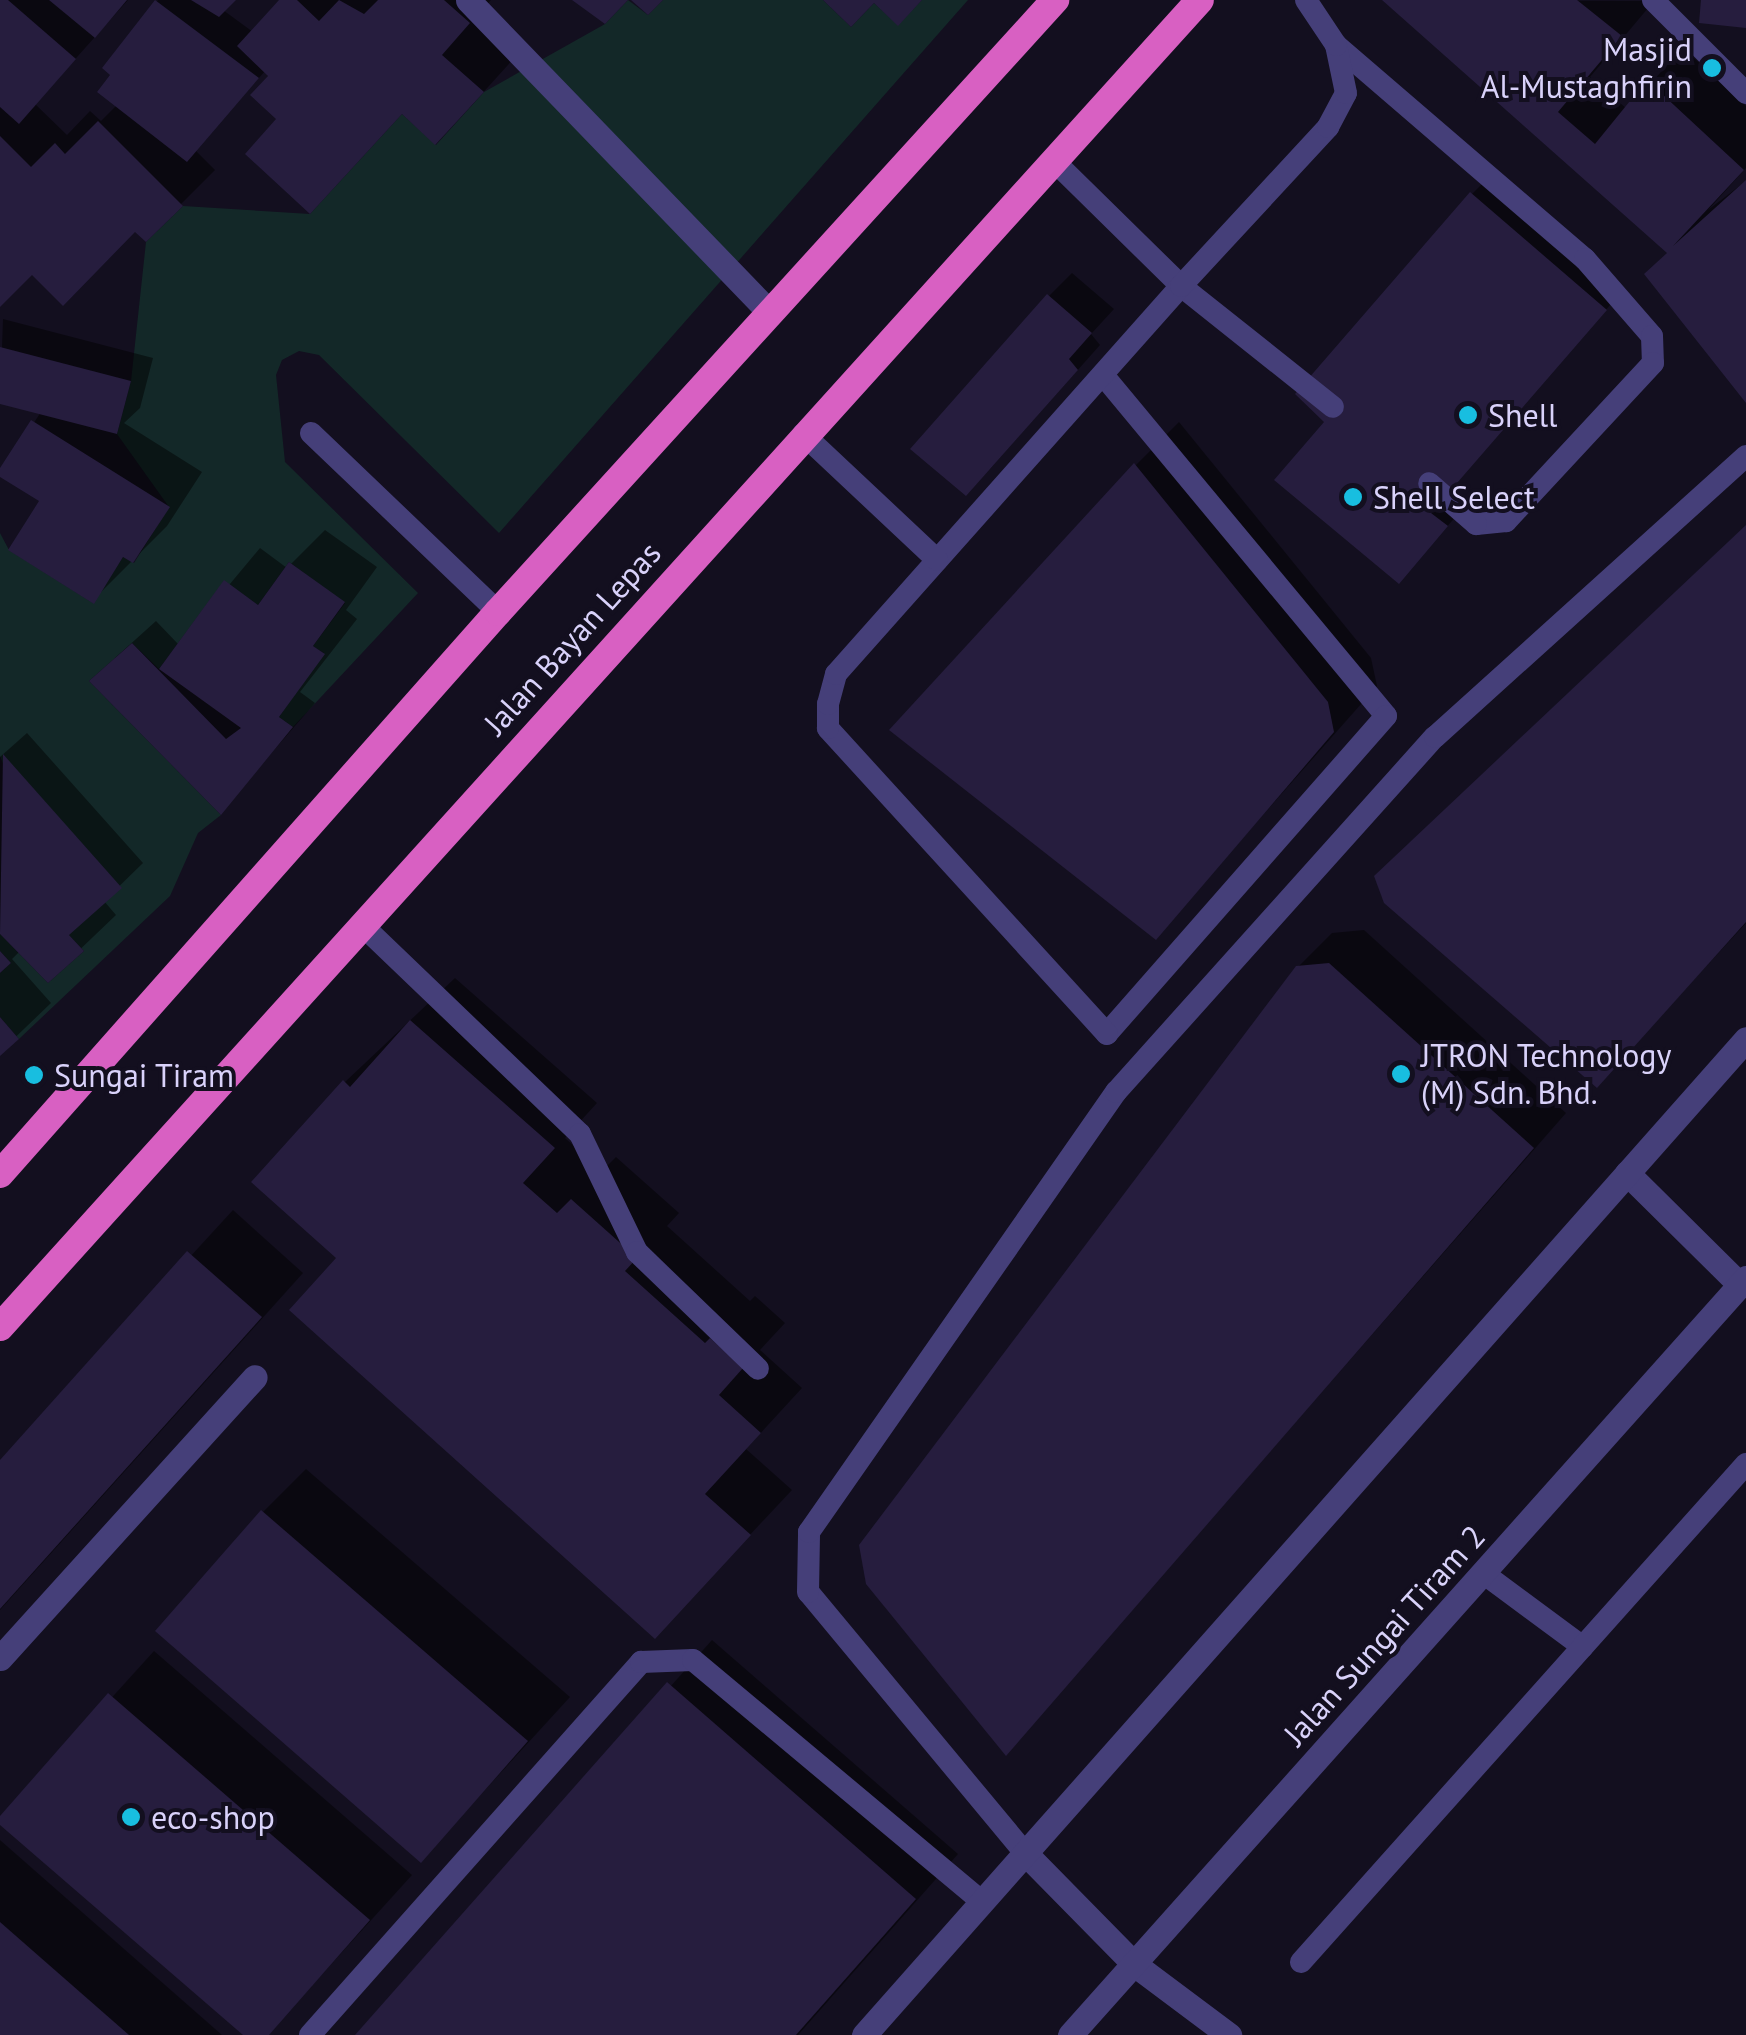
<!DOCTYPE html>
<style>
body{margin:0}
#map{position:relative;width:1746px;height:2035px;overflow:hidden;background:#130f1f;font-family:"PT Sans",sans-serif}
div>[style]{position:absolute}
.green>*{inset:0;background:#132828}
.shadow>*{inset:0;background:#0007}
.building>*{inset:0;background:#261d3e}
.service>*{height:22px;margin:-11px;padding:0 11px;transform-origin:11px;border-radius:11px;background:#453f79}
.minor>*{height:25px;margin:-12.5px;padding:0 12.5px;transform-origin:12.5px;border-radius:12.5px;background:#453f79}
.trunk>*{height:28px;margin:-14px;padding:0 14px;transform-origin:14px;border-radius:14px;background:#d860c2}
.dots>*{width:28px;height:28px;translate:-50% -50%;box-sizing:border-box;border:5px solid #130f1f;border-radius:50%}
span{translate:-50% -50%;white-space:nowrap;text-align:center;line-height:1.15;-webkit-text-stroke:8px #130f1f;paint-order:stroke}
.poi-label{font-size:32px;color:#d9d2fa}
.right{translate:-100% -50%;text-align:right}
.left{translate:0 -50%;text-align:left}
.street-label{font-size:32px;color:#d9d2fa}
</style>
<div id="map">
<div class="green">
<i style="clip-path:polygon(628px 0,648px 15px,663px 0,823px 0,851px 27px,874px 3px,898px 25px,922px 0,968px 0,499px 533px,319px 355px,299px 351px,282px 360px,276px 375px,285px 462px,418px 593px,293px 727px,279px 717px,324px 653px,313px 646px,345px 603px,289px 562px,258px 605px,224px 581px,159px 669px,132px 643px,89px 681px,221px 815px,198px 833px,170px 896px,19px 1039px,0 1017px,0 973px,11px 963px,0 951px,0 934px,48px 983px,84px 951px,69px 935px,0 756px,0 533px,9px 550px,93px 603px,123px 557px,134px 563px,169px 507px,117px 434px,131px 381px,146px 242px,183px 206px,310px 214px,402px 114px,436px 145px,484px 92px,605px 24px)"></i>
</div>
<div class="shadow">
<i style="clip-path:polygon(0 0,128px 0,35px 104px,67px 135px,90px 111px,101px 121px,117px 105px,114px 74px,105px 67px,158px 0,233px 0,223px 10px,253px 32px,282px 0,491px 0,474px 19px,516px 56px,469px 108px,280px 119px,266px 70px,195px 150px,215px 170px,146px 239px,136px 229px,32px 271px,0 303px)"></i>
<i style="clip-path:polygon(1385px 0,1654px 1px,1590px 77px,1627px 109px,1683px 48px,1746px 106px,1746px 168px,1708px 210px,1746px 181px,1746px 399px,1669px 252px)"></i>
<i style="clip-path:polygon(1483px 183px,1617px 297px,1452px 487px,1469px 502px,1398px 581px,1472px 194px)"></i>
<i style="clip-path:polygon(1072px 273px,1114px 309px,1091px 334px,1100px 345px,989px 470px,1049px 296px)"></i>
<i style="clip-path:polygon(3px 319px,153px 358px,140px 408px,124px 423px,202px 472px,167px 526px,93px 600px,42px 500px,0 474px,41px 412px,0 402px)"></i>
<i style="clip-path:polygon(1179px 422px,1371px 658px,1377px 686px,1155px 937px,1136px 465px)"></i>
<i style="clip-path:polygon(1746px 526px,1746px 923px,1597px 1085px)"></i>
<i style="clip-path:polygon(325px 530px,377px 567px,346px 610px,357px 619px,300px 692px,315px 703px,221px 811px,115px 658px,156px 621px,179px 645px,260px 548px,287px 568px)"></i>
<i style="clip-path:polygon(27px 733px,143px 863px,104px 901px,116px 915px,48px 980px,21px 950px,12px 959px,51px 1003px,0 1052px,0 757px)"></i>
<i style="clip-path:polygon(1364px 930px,1566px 1113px,1006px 1753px,1297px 968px,1332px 933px)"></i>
<i style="clip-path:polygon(455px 978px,597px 1103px,565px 1138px,602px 1171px,616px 1157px,679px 1213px,667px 1226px,750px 1301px,755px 1296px,785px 1323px,760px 1350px,802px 1388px,746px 1449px,792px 1490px,655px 1636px,339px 1257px,345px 1082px)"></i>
<i style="clip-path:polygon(233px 1210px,303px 1273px,0 1610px,0 1464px)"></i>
<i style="clip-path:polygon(306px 1469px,570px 1697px,421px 1860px,263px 1512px)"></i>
<i style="clip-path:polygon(712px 1640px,958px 1854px,798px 2035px,359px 2035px)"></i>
<i style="clip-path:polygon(154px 1651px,412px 1875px,267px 2035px,246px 2035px,0 1821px)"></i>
<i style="clip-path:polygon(0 1840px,222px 2035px,0 2035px)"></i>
</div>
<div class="building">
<i style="clip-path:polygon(0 0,8px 0,76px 59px,19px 124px,0 107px)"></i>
<i style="clip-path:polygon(49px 0,127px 0,95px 38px)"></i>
<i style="clip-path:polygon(155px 0,259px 78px,187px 162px,97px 92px,110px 75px,102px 68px)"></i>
<i style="clip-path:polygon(191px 0,236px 0,219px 17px)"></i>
<i style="clip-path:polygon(279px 0,297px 0,319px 21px,339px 0,364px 14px,378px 0,444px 0,470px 23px,442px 55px,484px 92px,435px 145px,402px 114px,310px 214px,245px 154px,276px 119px,250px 95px,268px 76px,237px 46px)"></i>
<i style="clip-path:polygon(572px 0,628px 0,605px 24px)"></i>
<i style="clip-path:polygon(631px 0,663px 0,648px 15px)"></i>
<i style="clip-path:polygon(823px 0,922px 0,898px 26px,874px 3px,851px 27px)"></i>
<i style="clip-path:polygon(1382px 0,1577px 0,1622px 36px,1558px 112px,1595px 144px,1647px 80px,1744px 170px,1673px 246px,1746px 180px,1746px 403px,1644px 274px,1667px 253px)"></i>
<i style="clip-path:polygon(1701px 0,1746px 0,1746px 28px,1699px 23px)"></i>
<i style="clip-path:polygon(98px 121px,183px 206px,146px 242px,135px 232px,63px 306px,32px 275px,0 307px,0 136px,31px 167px,55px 143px,65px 154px)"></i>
<i style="clip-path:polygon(1470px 192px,1607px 310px,1431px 513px,1448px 526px,1399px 584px,1274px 480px,1324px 422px,1295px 394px)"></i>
<i style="clip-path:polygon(1047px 294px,1092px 333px,1069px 359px,1078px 370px,966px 496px,910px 449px)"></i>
<i style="clip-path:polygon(0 347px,131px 381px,117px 434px,0 404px)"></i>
<i style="clip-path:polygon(31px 420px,170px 507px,133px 563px,123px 557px,94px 604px,8px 550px,39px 501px,0 477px,0 468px)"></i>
<i style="clip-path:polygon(1134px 463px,1328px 702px,1334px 732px,1156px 940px,889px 730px)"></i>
<i style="clip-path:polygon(1746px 525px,1746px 922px,1597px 1088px,1384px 903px,1374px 876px)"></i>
<i style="clip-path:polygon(289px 562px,345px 602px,313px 646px,325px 654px,279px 717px,293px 727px,221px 815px,89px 681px,132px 643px,226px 739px,241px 728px,159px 669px,224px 580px,258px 605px)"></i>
<i style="clip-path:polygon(3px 754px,122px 888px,69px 935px,84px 951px,48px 983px,0 934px)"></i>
<i style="clip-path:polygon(0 951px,11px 963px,0 973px)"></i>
<i style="clip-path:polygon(1329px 963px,1534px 1148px,1006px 1756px,866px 1584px,859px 1545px,1296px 966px)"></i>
<i style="clip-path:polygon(0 1017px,19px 1039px,0 1056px)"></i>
<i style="clip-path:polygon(410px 1020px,555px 1148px,523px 1183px,557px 1213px,571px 1199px,637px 1258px,625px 1271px,705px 1343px,710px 1338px,743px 1368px,719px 1395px,761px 1433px,705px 1494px,751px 1535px,655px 1639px,289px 1310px,336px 1258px,251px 1182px,343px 1080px,350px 1087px)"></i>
<i style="clip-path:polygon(187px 1251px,262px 1317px,0 1609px,0 1460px)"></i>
<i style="clip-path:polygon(261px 1510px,528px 1741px,421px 1863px,155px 1631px)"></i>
<i style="clip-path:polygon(667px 1682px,916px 1899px,796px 2035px,355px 2035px)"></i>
<i style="clip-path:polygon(108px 1693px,370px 1920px,269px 2035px,243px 2035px,0 1825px,0 1816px)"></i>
<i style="clip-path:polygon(0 1922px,129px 2035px,0 2035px)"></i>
</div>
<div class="service">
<i style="left:1653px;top:0;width:132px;rotate:45deg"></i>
<i style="left:1336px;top:45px;width:328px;rotate:40.7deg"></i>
<i style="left:1585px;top:259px;width:102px;rotate:49deg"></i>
<i style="left:1652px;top:336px;width:27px;rotate:88deg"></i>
<i style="left:1653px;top:363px;width:216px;rotate:132.9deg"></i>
<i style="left:1506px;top:521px;width:30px;rotate:174deg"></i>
<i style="left:1476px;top:524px;width:62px;rotate:-138.9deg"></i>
<i style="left:1053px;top:160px;width:180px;rotate:44.5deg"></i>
<i style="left:1181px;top:286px;width:194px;rotate:38.5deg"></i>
<i style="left:1103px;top:375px;width:443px;rotate:50.3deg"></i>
<i style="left:1386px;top:716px;width:423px;rotate:131.3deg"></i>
<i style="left:1107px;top:1034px;width:414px;rotate:-132.4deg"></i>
<i style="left:828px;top:728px;width:24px;rotate:-90deg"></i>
<i style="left:828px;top:704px;width:31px;rotate:-75deg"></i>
<i style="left:836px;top:674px;width:519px;rotate:-48.36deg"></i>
<i style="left:1181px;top:286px;width:217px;rotate:-47.2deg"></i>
<i style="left:1328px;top:127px;width:38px;rotate:-62deg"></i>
<i style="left:1346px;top:93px;width:49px;rotate:-101.8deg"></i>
<i style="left:1336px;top:45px;width:54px;rotate:-123.7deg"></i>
<i style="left:311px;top:433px;width:259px;rotate:43.7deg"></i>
<i style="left:803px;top:434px;width:184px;rotate:43.2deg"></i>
<i style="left:361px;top:924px;width:303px;rotate:43.8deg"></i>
<i style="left:580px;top:1134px;width:131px;rotate:64.2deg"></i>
<i style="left:637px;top:1252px;width:168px;rotate:44deg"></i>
<i style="left:1483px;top:1573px;width:124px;rotate:36.5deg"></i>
<i style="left:1025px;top:1853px;width:339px;rotate:-129.7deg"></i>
<i style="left:808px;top:1592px;width:60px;rotate:-89deg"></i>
<i style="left:809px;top:1532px;width:537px;rotate:-55.1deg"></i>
<i style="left:1116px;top:1092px;width:477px;rotate:-48.1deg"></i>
<i style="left:1435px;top:737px;width:419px;rotate:-42.1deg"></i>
<i style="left:1301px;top:1962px;width:668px;rotate:-48.22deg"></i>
<i style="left:310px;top:2035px;width:499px;rotate:-48.4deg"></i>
<i style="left:641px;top:1662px;width:52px;rotate:-2.2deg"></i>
<i style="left:693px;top:1660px;width:377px;rotate:39.9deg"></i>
</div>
<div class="minor">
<i style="left:468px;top:0;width:432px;rotate:46deg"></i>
<i style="left:1627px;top:1173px;width:159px;rotate:44.7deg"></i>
<i style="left:0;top:1658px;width:379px;rotate:-47.8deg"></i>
<i style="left:1025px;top:1853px;width:156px;rotate:45.5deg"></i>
<i style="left:1134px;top:1964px;width:119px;rotate:36.8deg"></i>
<i style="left:864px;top:2035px;width:1330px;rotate:-48.47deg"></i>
<i style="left:1070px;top:2035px;width:1015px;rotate:-48.24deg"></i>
</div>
<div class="trunk">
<i style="left:0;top:1174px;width:751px;rotate:-48.46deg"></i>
<i style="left:498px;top:612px;width:828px;rotate:-47.69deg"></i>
<i style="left:0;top:1327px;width:1789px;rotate:-47.88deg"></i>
</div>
<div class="dots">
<i style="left:1712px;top:68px;background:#18bee0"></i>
<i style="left:1468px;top:415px;background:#18bee0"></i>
<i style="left:1353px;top:497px;background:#18bee0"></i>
<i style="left:1401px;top:1074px;background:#18bee0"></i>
<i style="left:34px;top:1075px;background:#18bee0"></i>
<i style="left:131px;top:1817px;background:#18bee0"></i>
</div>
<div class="poi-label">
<span class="right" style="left:1692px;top:68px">Masjid<br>Al-Mustaghfirin</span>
<span class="left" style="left:1488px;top:415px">Shell</span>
<span class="left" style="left:1373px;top:497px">Shell Select</span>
<span class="left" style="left:1421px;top:1074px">JTRON Technology<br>(M) Sdn. Bhd.</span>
<span class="left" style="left:54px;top:1075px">Sungai Tiram</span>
<span class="left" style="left:151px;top:1817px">eco-shop</span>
</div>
<div class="street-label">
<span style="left:572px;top:638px;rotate:-48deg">Jalan Bayan Lepas</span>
<span style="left:1384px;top:1635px;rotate:-48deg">Jalan Sungai Tiram 2</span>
</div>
</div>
